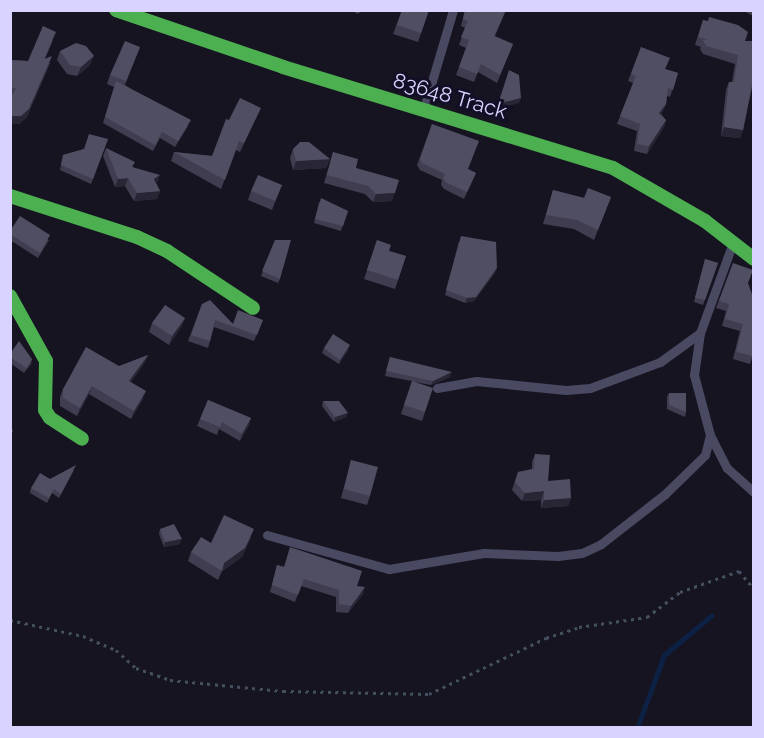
<!DOCTYPE html>
<style>
body{margin:0}
#map{position:relative;width:764px;height:738px;overflow:hidden;background:#161421;font-family:Raleway,sans-serif}
div>[style]{position:absolute}
.stream>*{height:5px;margin:-2.5px;padding:0 2.5px;transform-origin:2.5px;border-radius:2.5px;background:#0d2144}
.path>*{height:3px;margin-top:-1.5px;transform-origin:0;background:repeating-linear-gradient(90deg,#44505f 0 3px,transparent 0 7.5px)}
.lane>*{height:9px;margin:-4.5px;padding:0 4.5px;transform-origin:4.5px;border-radius:4.5px;background:#4a4962}
.fast>*{height:14px;margin:-7px;padding:0 7px;transform-origin:7px;border-radius:7px;background:#4caf50}
.wall>*{inset:0;background:#403d50}
.shaded-wall>*{inset:0;background:#282635}
.building>*{inset:0;background:#504e63}
span{translate:-50% -50%;white-space:nowrap;text-align:center;line-height:1.15;-webkit-text-stroke:6px #130f26;paint-order:stroke}
.street-label{font-size:21px;color:#d9d4ff}
.frame{position:absolute;inset:0;border:12px solid #d9d4ff;pointer-events:none}
</style>
<div id="map">
<div class="stream">
<i style="left:637px;top:728px;width:78px;rotate:-69.7deg"></i>
<i style="left:664px;top:655px;width:62px;rotate:-39.8deg"></i>
</div>
<div class="path">
<i style="left:10px;top:620px;width:75px;rotate:12.4deg"></i>
<i style="left:83px;top:636px;width:36px;rotate:23deg"></i>
<i style="left:116px;top:650px;width:27px;rotate:42deg"></i>
<i style="left:136px;top:668px;width:36px;rotate:19deg"></i>
<i style="left:170px;top:680px;width:114px;rotate:5.6deg"></i>
<i style="left:283px;top:691px;width:146px;rotate:1.2deg"></i>
<i style="left:429px;top:694px;width:130px;rotate:-25.6deg"></i>
<i style="left:546px;top:638px;width:35px;rotate:-18deg"></i>
<i style="left:579px;top:627px;width:69px;rotate:-8.4deg"></i>
<i style="left:647px;top:617px;width:41px;rotate:-37.1deg"></i>
<i style="left:680px;top:592px;width:63px;rotate:-19.6deg"></i>
<i style="left:739px;top:571px;width:23px;rotate:50deg"></i>
</div>
<div class="lane">
<i style="left:424px;top:108px;width:102px;rotate:-73.5deg"></i>
<i style="left:437px;top:388px;width:40px;rotate:-10deg"></i>
<i style="left:476px;top:381px;width:90px;rotate:5.7deg"></i>
<i style="left:566px;top:390px;width:24px;rotate:-5deg"></i>
<i style="left:590px;top:388px;width:75px;rotate:-20.4deg"></i>
<i style="left:660px;top:362px;width:49px;rotate:-35.9deg"></i>
<i style="left:710px;top:435px;width:37px;rotate:63deg"></i>
<i style="left:727px;top:468px;width:36px;rotate:42deg"></i>
<i style="left:267px;top:535px;width:127px;rotate:15.6deg"></i>
<i style="left:389px;top:569px;width:96px;rotate:-9.6deg"></i>
<i style="left:484px;top:553px;width:74px;rotate:2.3deg"></i>
<i style="left:558px;top:556px;width:24px;rotate:-7deg"></i>
<i style="left:582px;top:553px;width:21px;rotate:-25deg"></i>
<i style="left:601px;top:544px;width:81px;rotate:-38deg"></i>
<i style="left:665px;top:494px;width:56px;rotate:-44.3deg"></i>
<i style="left:705px;top:455px;width:21px;rotate:-76deg"></i>
<i style="left:710px;top:435px;width:62px;rotate:-104.9deg"></i>
<i style="left:694px;top:375px;width:42px;rotate:-81.9deg"></i>
<i style="left:700px;top:333px;width:94px;rotate:-70deg"></i>
</div>
<div class="fast">
<i style="left:116px;top:10px;width:176px;rotate:18.8deg"></i>
<i style="left:283px;top:67px;width:345px;rotate:17deg"></i>
<i style="left:613px;top:168px;width:106px;rotate:29.9deg"></i>
<i style="left:705px;top:221px;width:62px;rotate:37.8deg"></i>
<i style="left:10px;top:196px;width:133px;rotate:17.9deg"></i>
<i style="left:137px;top:237px;width:33px;rotate:25deg"></i>
<i style="left:167px;top:251px;width:103px;rotate:33.5deg"></i>
<i style="left:10px;top:296px;width:74px;rotate:61deg"></i>
<i style="left:46px;top:361px;width:49px;rotate:91.2deg"></i>
<i style="left:45px;top:410px;width:9px;rotate:58deg"></i>
<i style="left:50px;top:418px;width:38px;rotate:33deg"></i>
</div>
<div class="wall">
<i style="clip-path:polygon(350px 10px,363px 10px,358px 14px)"></i>
<i style="clip-path:polygon(402px 10px,429px 10px,418px 42px,393px 34px)"></i>
<i style="clip-path:polygon(465px 10px,506px 10px,495px 36px,513px 44px,497px 83px,478px 72px,474px 82px,456px 75px,466px 48px,459px 45px,465px 28px,461px 26px)"></i>
<i style="clip-path:polygon(742px 10px,753px 10px,753px 16px)"></i>
<i style="clip-path:polygon(703px 20px,745px 41px,753px 83px,743px 130px,740px 138px,721px 136px,726px 90px,729px 82px,732px 82px,735px 64px,703px 54px,700px 49px,701px 47px,695px 45px)"></i>
<i style="clip-path:polygon(53px 40px,45px 59px,50px 63px,27px 117px,19px 124px,10px 123px,10px 99px,12px 96px,10px 95px,10px 60px,28px 61px)"></i>
<i style="clip-path:polygon(140px 47px,125px 85px,188px 126px,175px 147px,160px 138px,153px 151px,103px 123px,114px 87px,107px 84px,110px 75px)"></i>
<i style="clip-path:polygon(641px 47px,665px 69px,678px 73px,670px 97px,667px 96px,666px 104px,663px 111px,661px 114px,666px 120px,664px 127px,647px 154px,634px 151px,637px 131px,617px 124px,633px 83px,628px 81px)"></i>
<i style="clip-path:polygon(60px 51px,90px 65px,77px 76px,67px 74px,57px 60px)"></i>
<i style="clip-path:polygon(257px 116px,240px 152px,236px 150px,221px 189px,171px 161px,174px 152px,212px 156px,229px 120px)"></i>
<i style="clip-path:polygon(432px 124px,468px 169px,476px 173px,464px 199px,444px 189px,441px 185px,442px 180px,420px 170px,417px 165px)"></i>
<i style="clip-path:polygon(108px 139px,91px 184px,60px 170px,63px 155px,84px 149px)"></i>
<i style="clip-path:polygon(106px 148px,156px 183px,160px 191px,157px 199px,134px 201px,125px 186px,115px 187px,103px 156px)"></i>
<i style="clip-path:polygon(293px 149px,330px 159px,326px 168px,293px 170px,290px 158px)"></i>
<i style="clip-path:polygon(333px 152px,356px 168px,392px 201px,373px 202px,365px 194px,324px 183px)"></i>
<i style="clip-path:polygon(282px 185px,272px 210px,248px 200px,251px 191px)"></i>
<i style="clip-path:polygon(553px 190px,584px 198px,611px 197px,594px 240px,574px 229px,543px 224px)"></i>
<i style="clip-path:polygon(319px 202px,348px 211px,341px 231px,314px 223px)"></i>
<i style="clip-path:polygon(10px 231px,49px 240px,38px 258px,10px 240px)"></i>
<i style="clip-path:polygon(275px 240px,280px 279px,278px 283px,261px 276px)"></i>
<i style="clip-path:polygon(377px 240px,389px 251px,406px 256px,395px 289px,364px 279px)"></i>
<i style="clip-path:polygon(459px 241px,495px 273px,474px 301px,465px 303px,445px 295px)"></i>
<i style="clip-path:polygon(705px 259px,718px 263px,703px 305px,694px 302px)"></i>
<i style="clip-path:polygon(733px 263px,748px 283px,753px 355px,750px 364px,733px 359px,740px 331px,722px 326px,726px 311px,716px 308px)"></i>
<i style="clip-path:polygon(202px 304px,233px 324px,263px 320px,254px 341px,214px 327px,208px 348px,188px 341px)"></i>
<i style="clip-path:polygon(185px 318px,181px 327px,169px 345px,149px 332px,152px 323px)"></i>
<i style="clip-path:polygon(324px 348px,348px 350px,339px 364px,322px 353px)"></i>
<i style="clip-path:polygon(10px 354px,32px 359px,31px 364px,24px 373px,10px 363px)"></i>
<i style="clip-path:polygon(148px 355px,145px 362px,131px 382px,143px 399px,131px 419px,89px 394px,77px 416px,60px 406px,60px 397px,63px 389px)"></i>
<i style="clip-path:polygon(390px 357px,450px 377px,431px 385px,415px 382px,425px 412px,422px 421px,401px 414px,412px 381px,385px 376px)"></i>
<i style="clip-path:polygon(669px 393px,686px 412px,685px 417px,667px 409px,667px 397px)"></i>
<i style="clip-path:polygon(208px 400px,251px 418px,249px 425px,240px 441px,219px 429px,217px 435px,197px 426px)"></i>
<i style="clip-path:polygon(323px 401px,346px 417px,334px 422px,322px 406px)"></i>
<i style="clip-path:polygon(535px 454px,548px 481px,571px 498px,568px 506px,541px 508px,541px 500px,522px 501px,512px 490px,518px 472px,532px 469px,532px 462px)"></i>
<i style="clip-path:polygon(351px 460px,370px 496px,367px 505px,341px 498px)"></i>
<i style="clip-path:polygon(74px 470px,59px 498px,52px 493px,47px 503px,30px 493px,31px 488px,50px 479px)"></i>
<i style="clip-path:polygon(160px 529px,180px 544px,164px 547px,159px 534px)"></i>
<i style="clip-path:polygon(251px 537px,242px 557px,222px 571px,218px 580px,188px 561px,191px 552px,211px 543px)"></i>
<i style="clip-path:polygon(277px 565px,357px 586px,363px 594px,348px 613px,336px 612px,336px 597px,301px 586px,295px 602px,270px 592px)"></i>
</div>
<div class="shaded-wall">
<i style="clip-path:polygon(52px 56px,27px 117px,19px 124px,10px 123px,13px 116px)"></i>
<i style="clip-path:polygon(94px 56px,90px 65px,77px 76px,81px 67px)"></i>
<i style="clip-path:polygon(521px 98px,519px 103px,497px 109px,498px 104px)"></i>
<i style="clip-path:polygon(666px 104px,663px 111px,657px 120px,659px 113px)"></i>
<i style="clip-path:polygon(666px 120px,664px 127px,647px 154px,649px 146px)"></i>
<i style="clip-path:polygon(724px 127px,743px 130px,740px 138px,721px 136px)"></i>
<i style="clip-path:polygon(330px 159px,326px 168px,293px 170px,296px 161px)"></i>
<i style="clip-path:polygon(160px 175px,157px 183px,154px 179px)"></i>
<i style="clip-path:polygon(128px 178px,125px 186px,115px 187px,118px 179px)"></i>
<i style="clip-path:polygon(160px 191px,157px 199px,134px 201px,137px 193px)"></i>
<i style="clip-path:polygon(395px 193px,392px 201px,373px 202px,376px 194px)"></i>
<i style="clip-path:polygon(497px 268px,495px 273px,474px 301px,465px 303px,467px 298px)"></i>
<i style="clip-path:polygon(185px 318px,181px 327px,169px 345px,172px 336px)"></i>
<i style="clip-path:polygon(350px 345px,348px 350px,339px 364px,340px 360px)"></i>
<i style="clip-path:polygon(148px 355px,145px 362px,126px 389px,129px 381px)"></i>
<i style="clip-path:polygon(452px 372px,450px 377px,431px 385px,433px 381px)"></i>
<i style="clip-path:polygon(92px 386px,89px 394px,77px 416px,80px 408px)"></i>
<i style="clip-path:polygon(146px 391px,143px 399px,131px 419px,134px 411px)"></i>
<i style="clip-path:polygon(348px 413px,346px 417px,334px 422px,335px 417px)"></i>
<i style="clip-path:polygon(251px 418px,249px 425px,240px 441px,242px 434px)"></i>
<i style="clip-path:polygon(544px 491px,541px 500px,522px 501px,525px 493px)"></i>
<i style="clip-path:polygon(571px 498px,568px 506px,541px 508px,544px 500px)"></i>
<i style="clip-path:polygon(254px 529px,242px 557px,221px 571px,224px 563px)"></i>
<i style="clip-path:polygon(182px 539px,180px 544px,164px 547px,165px 542px)"></i>
<i style="clip-path:polygon(365px 587px,363px 594px,348px 613px,351px 606px)"></i>
</div>
<div class="building">
<i style="clip-path:polygon(402px 10px,429px 10px,421px 33px,397px 25px)"></i>
<i style="clip-path:polygon(465px 10px,506px 10px,494px 36px,513px 44px,500px 75px,481px 64px,477px 74px,459px 67px,469px 40px,461px 37px,468px 21px,463px 19px)"></i>
<i style="clip-path:polygon(709px 17px,738px 25px,748px 32px,745px 41px,753px 41px,753px 79px,743px 130px,724px 127px,729px 82px,734px 82px,738px 55px,706px 46px,703px 40px,708px 40px,698px 37px,703px 20px,708px 21px)"></i>
<i style="clip-path:polygon(43px 26px,56px 32px,44px 59px,52px 56px,29px 109px,21px 116px,13px 116px,10px 111px,10px 99px,16px 89px,10px 86px,10px 60px,28px 61px)"></i>
<i style="clip-path:polygon(125px 41px,140px 47px,126px 81px,110px 75px)"></i>
<i style="clip-path:polygon(76px 43px,86px 46px,94px 56px,81px 67px,70px 65px,60px 51px)"></i>
<i style="clip-path:polygon(641px 47px,670px 58px,665px 69px,678px 73px,673px 90px,668px 88px,666px 104px,659px 113px,666px 120px,649px 146px,637px 144px,640px 124px,620px 116px,636px 76px,631px 74px)"></i>
<i style="clip-path:polygon(509px 70px,519px 75px,521px 98px,498px 104px)"></i>
<i style="clip-path:polygon(116px 81px,191px 120px,178px 141px,162px 132px,155px 145px,105px 117px)"></i>
<i style="clip-path:polygon(240px 98px,261px 108px,244px 143px,239px 141px,225px 180px,174px 152px,212px 156px,226px 119px,229px 120px)"></i>
<i style="clip-path:polygon(432px 124px,479px 141px,468px 169px,476px 173px,467px 192px,447px 183px,443px 179px,445px 174px,422px 163px,420px 159px)"></i>
<i style="clip-path:polygon(89px 134px,108px 139px,93px 179px,61px 165px,63px 155px,84px 149px)"></i>
<i style="clip-path:polygon(300px 142px,309px 142px,330px 159px,296px 161px,293px 149px)"></i>
<i style="clip-path:polygon(106px 148px,135px 162px,132px 167px,160px 175px,154px 179px,160px 191px,137px 193px,128px 178px,118px 179px)"></i>
<i style="clip-path:polygon(333px 152px,358px 159px,356px 168px,399px 180px,395px 193px,376px 194px,368px 186px,327px 175px)"></i>
<i style="clip-path:polygon(258px 175px,282px 185px,275px 201px,251px 191px)"></i>
<i style="clip-path:polygon(588px 188px,611px 197px,598px 230px,577px 220px,546px 215px,553px 190px,584px 198px)"></i>
<i style="clip-path:polygon(321px 198px,348px 211px,343px 226px,315px 219px)"></i>
<i style="clip-path:polygon(20px 216px,50px 235px,40px 253px,10px 234px,10px 231px)"></i>
<i style="clip-path:polygon(461px 236px,496px 242px,497px 268px,476px 297px,467px 298px,446px 290px)"></i>
<i style="clip-path:polygon(275px 240px,291px 240px,280px 279px,262px 271px)"></i>
<i style="clip-path:polygon(377px 240px,391px 245px,389px 251px,406px 256px,398px 280px,367px 270px)"></i>
<i style="clip-path:polygon(705px 259px,718px 263px,705px 300px,695px 298px)"></i>
<i style="clip-path:polygon(733px 263px,753px 270px,748px 283px,753px 297px,753px 356px,736px 352px,743px 324px,725px 319px,729px 304px,719px 301px)"></i>
<i style="clip-path:polygon(210px 300px,233px 324px,238px 310px,263px 320px,257px 335px,215px 320px,210px 341px,191px 335px,202px 304px)"></i>
<i style="clip-path:polygon(165px 305px,185px 318px,172px 336px,152px 323px)"></i>
<i style="clip-path:polygon(333px 334px,350px 345px,340px 360px,324px 348px)"></i>
<i style="clip-path:polygon(19px 341px,32px 359px,26px 368px,10px 357px,10px 354px)"></i>
<i style="clip-path:polygon(86px 347px,119px 366px,148px 355px,129px 381px,146px 391px,134px 411px,92px 386px,80px 408px,63px 398px,63px 389px)"></i>
<i style="clip-path:polygon(390px 357px,452px 372px,433px 381px,386px 371px)"></i>
<i style="clip-path:polygon(412px 381px,433px 388px,425px 412px,404px 405px)"></i>
<i style="clip-path:polygon(669px 393px,686px 393px,686px 412px,669px 405px)"></i>
<i style="clip-path:polygon(208px 400px,251px 418px,242px 434px,222px 422px,220px 427px,200px 419px)"></i>
<i style="clip-path:polygon(323px 401px,339px 401px,348px 413px,335px 417px)"></i>
<i style="clip-path:polygon(10px 428px,13px 430px,10px 437px)"></i>
<i style="clip-path:polygon(535px 454px,550px 455px,548px 481px,570px 479px,571px 498px,544px 500px,544px 491px,525px 493px,515px 482px,518px 472px,534px 469px)"></i>
<i style="clip-path:polygon(351px 460px,378px 467px,370px 496px,344px 489px)"></i>
<i style="clip-path:polygon(76px 465px,61px 494px,54px 489px,49px 498px,31px 488px,40px 473px,50px 479px)"></i>
<i style="clip-path:polygon(224px 515px,254px 529px,245px 548px,224px 563px,222px 571px,191px 552px,201px 537px,211px 543px)"></i>
<i style="clip-path:polygon(174px 524px,182px 539px,165px 542px,160px 529px)"></i>
<i style="clip-path:polygon(290px 547px,362px 571px,357px 586px,365px 587px,351px 606px,339px 604px,339px 590px,304px 579px,298px 595px,272px 585px,277px 565px,284px 567px)"></i>
</div>
<div class="street-label">
<span style="left:450px;top:96px;rotate:16deg">83648 Track</span>
</div>
<div class="frame"></div>
</div>
